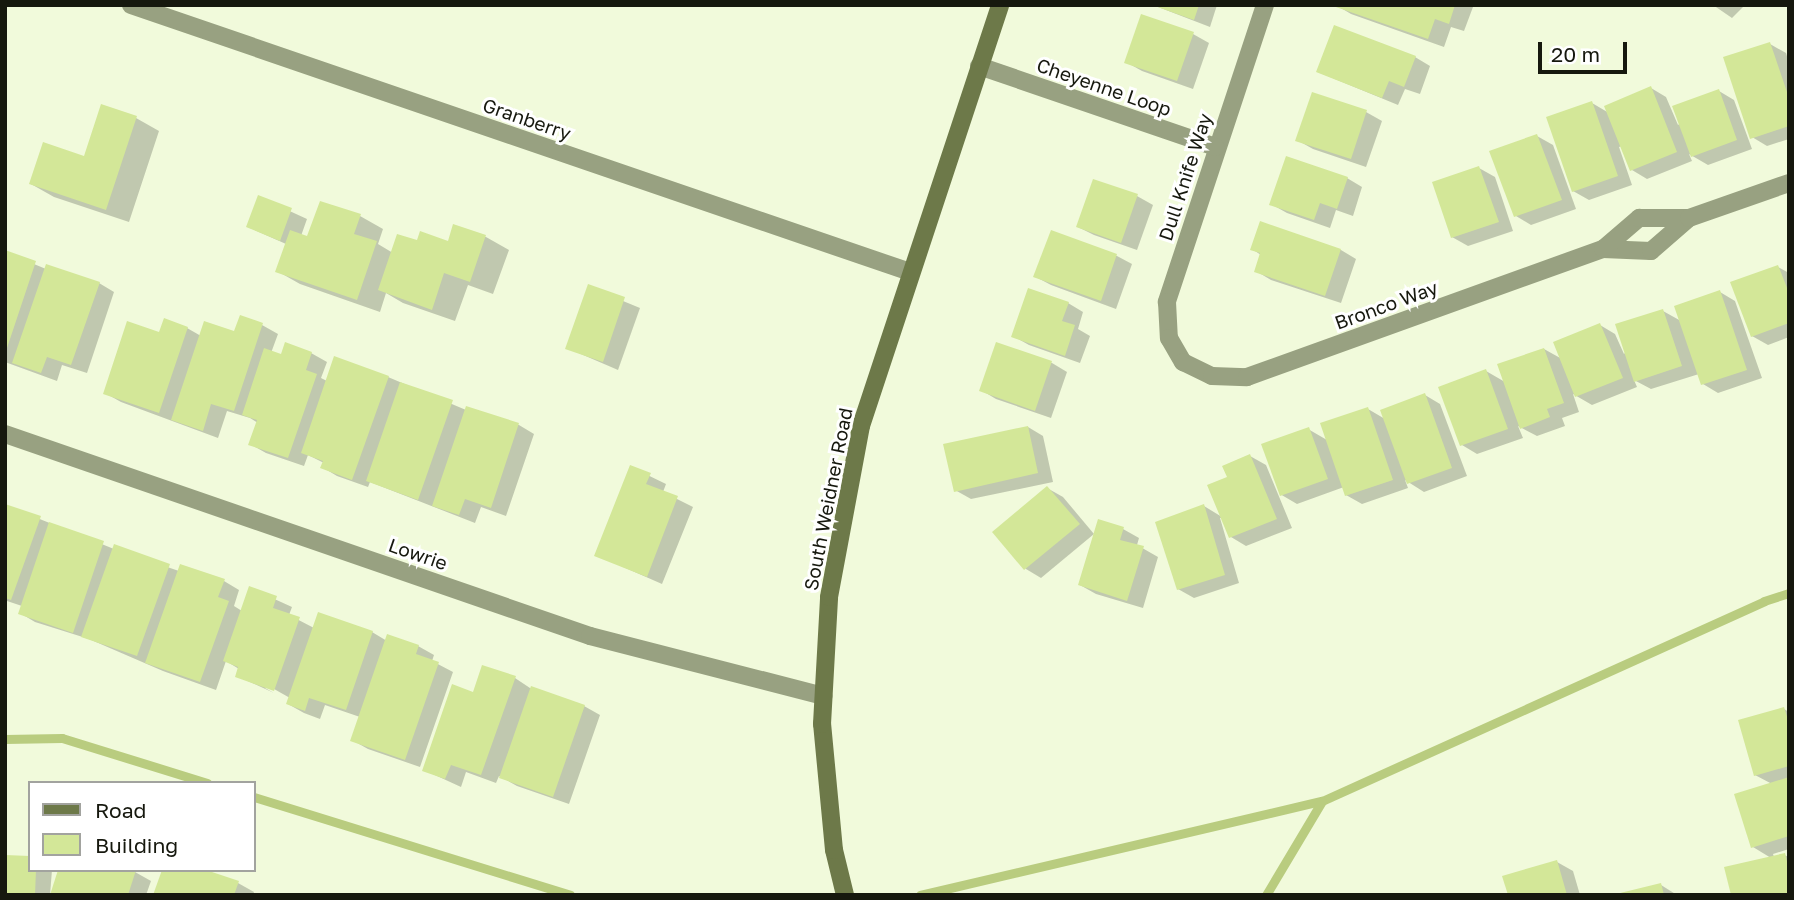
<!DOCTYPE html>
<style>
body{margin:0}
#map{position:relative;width:1794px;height:900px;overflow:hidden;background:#f1fadb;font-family:"Golos Text",sans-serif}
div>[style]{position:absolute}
.shadow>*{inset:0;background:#0003}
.stream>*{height:9px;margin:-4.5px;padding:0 4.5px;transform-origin:4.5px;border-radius:4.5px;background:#b9cc7f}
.building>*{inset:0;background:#d3e798}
.minor>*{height:18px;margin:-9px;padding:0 9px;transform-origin:9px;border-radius:9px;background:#98a181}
.secondary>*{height:18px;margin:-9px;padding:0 9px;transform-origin:9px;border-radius:9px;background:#6d7949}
span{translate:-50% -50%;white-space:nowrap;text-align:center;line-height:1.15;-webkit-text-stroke:6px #fff;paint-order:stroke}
.street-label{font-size:19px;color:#16180e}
.frame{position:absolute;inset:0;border:7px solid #16180e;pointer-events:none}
.legend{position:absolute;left:28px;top:781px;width:228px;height:91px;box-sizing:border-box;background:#fff;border:2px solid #a2a39f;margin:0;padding:9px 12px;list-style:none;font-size:21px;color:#16180e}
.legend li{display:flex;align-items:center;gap:14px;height:35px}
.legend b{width:35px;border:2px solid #a2a39f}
.scale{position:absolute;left:1538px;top:42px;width:89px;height:32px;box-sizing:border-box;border:4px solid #16180e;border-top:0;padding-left:9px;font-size:21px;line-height:24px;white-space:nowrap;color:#16180e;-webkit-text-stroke:5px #fff;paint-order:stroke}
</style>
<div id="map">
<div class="shadow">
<i style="clip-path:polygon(1153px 5px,1217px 5px,1210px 27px)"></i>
<i style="clip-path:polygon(1336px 5px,1470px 5px,1473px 7px,1464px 31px,1451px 27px,1444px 47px,1351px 14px)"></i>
<i style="clip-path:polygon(1713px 5px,1745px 5px,1732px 18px)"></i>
<i style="clip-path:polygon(1193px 34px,1209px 43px,1193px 89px,1142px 71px,1126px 62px)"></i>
<i style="clip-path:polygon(1770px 44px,1786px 53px,1789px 63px,1789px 139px,1767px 146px,1752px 137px)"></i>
<i style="clip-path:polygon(1415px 57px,1430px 66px,1420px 94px,1405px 89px,1398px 105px,1318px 72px)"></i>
<i style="clip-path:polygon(1651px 88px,1666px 97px,1678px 125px,1719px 91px,1734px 100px,1752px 149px,1708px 165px,1689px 154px,1692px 161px,1647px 179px,1632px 170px,1622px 146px,1619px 147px,1632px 185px,1589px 200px,1573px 191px,1592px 103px,1609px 113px)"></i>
<i style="clip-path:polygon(1313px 94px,1366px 112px,1382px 121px,1366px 167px,1313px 149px,1297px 140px)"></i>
<i style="clip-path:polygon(136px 118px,159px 131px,129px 222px,54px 197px,31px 184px,85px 158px)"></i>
<i style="clip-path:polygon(1537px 136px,1553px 145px,1576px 209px,1531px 225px,1516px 216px)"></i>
<i style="clip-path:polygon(1479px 168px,1495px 177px,1513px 231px,1468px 246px,1452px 237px)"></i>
<i style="clip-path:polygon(1347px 178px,1362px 187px,1353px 216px,1336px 210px,1330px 228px,1287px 213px,1271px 204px)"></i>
<i style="clip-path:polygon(1094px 181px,1137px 196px,1153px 205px,1137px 250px,1094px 235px,1078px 227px)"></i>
<i style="clip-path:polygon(259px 197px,307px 219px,301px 236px,308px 238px,360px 216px,383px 229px,378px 244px,393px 253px,418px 242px,449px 243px,454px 226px,486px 237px,509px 250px,493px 294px,468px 285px,455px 321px,403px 303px,386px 293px,380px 312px,300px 284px,277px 271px,286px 244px,248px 227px)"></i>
<i style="clip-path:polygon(1052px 232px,1117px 256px,1132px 264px,1116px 309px,1051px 285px,1036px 277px)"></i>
<i style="clip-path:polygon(1252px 249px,1341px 250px,1356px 259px,1341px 303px,1271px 280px,1256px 271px,1261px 255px)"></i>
<i style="clip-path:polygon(5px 252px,46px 269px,99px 283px,114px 292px,87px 373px,62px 365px,57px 381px,5px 362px)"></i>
<i style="clip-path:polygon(1778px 267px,1789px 273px,1789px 337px,1768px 345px,1752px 336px)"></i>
<i style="clip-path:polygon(589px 287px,640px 308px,618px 370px,567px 348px)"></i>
<i style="clip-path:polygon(1720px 292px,1735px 301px,1762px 378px,1718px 393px,1703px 384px,1699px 374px,1651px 389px,1634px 380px,1637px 387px,1592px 405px,1573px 394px,1579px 412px,1562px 418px,1565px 426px,1537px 436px,1518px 426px,1523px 438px,1477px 454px,1462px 445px,1486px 371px,1505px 382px,1544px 349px,1562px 359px,1600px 325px,1615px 334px,1624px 354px,1663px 311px,1681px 321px)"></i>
<i style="clip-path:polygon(1068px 303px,1083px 312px,1078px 329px,1090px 336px,1080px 363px,1029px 345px,1013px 336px)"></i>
<i style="clip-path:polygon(262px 325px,278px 334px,271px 353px,282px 356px,311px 353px,327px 362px,321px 378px,327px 381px,388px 377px,466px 410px,519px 425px,534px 434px,506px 516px,481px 507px,475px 523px,370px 482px,368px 487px,337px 476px,322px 467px,324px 463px,308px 455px,304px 466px,266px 453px,250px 444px,258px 423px,250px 418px,227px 411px,218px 438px,121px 402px,105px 393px,161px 334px,187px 328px,201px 336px,235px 333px)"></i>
<i style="clip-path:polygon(997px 344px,1052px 363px,1067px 372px,1051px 418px,996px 399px,981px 390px)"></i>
<i style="clip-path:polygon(1425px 395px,1440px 404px,1467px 476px,1424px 492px,1405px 480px,1408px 488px,1362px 504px,1346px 495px,1344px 487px,1297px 504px,1280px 494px,1308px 429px,1327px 440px,1368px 409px,1385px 419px)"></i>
<i style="clip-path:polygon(1028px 427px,1043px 436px,1053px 482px,971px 499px,955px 490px)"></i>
<i style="clip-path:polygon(1250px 456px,1266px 465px,1292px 528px,1246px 546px,1231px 537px,1223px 518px,1220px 518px,1239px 583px,1194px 598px,1178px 589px,1204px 506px,1222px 517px,1229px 478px)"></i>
<i style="clip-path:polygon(631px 467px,666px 484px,663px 492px,693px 507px,662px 584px,596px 555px)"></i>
<i style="clip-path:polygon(1047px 488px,1063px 497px,1094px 534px,1041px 578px,1026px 569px,995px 532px)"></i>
<i style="clip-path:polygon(5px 505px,114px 549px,179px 571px,224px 581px,239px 590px,234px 606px,242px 611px,250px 588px,292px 607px,289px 615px,314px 628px,372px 632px,387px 641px,418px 646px,434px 655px,432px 661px,453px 672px,420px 767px,368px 749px,352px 740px,360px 717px,325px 705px,320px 719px,304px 713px,288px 704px,290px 698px,267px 685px,265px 688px,274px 693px,237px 676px,239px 669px,226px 661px,216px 690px,163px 671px,89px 639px,35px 622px,20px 613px,22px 606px,7px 601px,5px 605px)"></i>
<i style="clip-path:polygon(1123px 529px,1139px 538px,1137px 545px,1158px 557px,1143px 608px,1096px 594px,1080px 585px)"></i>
<i style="clip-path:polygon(515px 678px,530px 688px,584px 706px,600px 715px,569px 804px,517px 786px,499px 776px,496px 783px,466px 772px,461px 787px,424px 770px)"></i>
<i style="clip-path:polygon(1784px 709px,1789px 712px,1789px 849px,1773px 854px,1774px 857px,1784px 855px,1789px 857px,1789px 895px,1771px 858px,1753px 847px,1772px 784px,1755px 775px)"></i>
<i style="clip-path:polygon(1557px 862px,1573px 871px,1580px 895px,1510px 895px)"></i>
<i style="clip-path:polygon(30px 870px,52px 870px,50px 895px,5px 895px)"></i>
<i style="clip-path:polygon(135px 872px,151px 881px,146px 895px,52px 895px)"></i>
<i style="clip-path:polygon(238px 883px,254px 892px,253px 895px,155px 895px)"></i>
<i style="clip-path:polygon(1661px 885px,1677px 895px,1619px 895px)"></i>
</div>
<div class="stream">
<i style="left:5px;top:739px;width:57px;rotate:-1deg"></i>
<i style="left:62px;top:738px;width:152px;rotate:17.2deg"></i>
<i style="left:254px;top:797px;width:331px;rotate:17.2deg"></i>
<i style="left:920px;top:895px;width:413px;rotate:-13.2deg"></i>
<i style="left:1322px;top:801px;width:485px;rotate:-24.3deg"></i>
<i style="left:1764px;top:601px;width:26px;rotate:-18deg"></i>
<i style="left:1266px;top:895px;width:109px;rotate:-59.2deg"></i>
</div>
<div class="building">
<i style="clip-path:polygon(1152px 5px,1199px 5px,1194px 20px)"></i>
<i style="clip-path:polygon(1455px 5px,1449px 24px,1435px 19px,1428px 39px,1333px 6px)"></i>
<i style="clip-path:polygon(1141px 14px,1194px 32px,1177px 81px,1124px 63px)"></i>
<i style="clip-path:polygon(1334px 25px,1416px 56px,1404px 87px,1389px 81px,1382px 98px,1316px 72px)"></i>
<i style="clip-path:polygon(1770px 42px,1789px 98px,1789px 126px,1750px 139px,1723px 57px)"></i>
<i style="clip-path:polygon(1651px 86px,1677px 152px,1630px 171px,1604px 106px)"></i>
<i style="clip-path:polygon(1719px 89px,1737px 140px,1691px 157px,1672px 106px)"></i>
<i style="clip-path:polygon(1312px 92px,1367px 110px,1351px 159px,1295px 141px)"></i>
<i style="clip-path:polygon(1592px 101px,1618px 176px,1572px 192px,1546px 117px)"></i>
<i style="clip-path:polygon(101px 104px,137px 116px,106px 210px,29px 184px,43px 142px,84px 156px)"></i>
<i style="clip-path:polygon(1537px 134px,1562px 200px,1514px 217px,1489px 151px)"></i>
<i style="clip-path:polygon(1286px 156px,1348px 177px,1337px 209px,1320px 203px,1314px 220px,1269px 205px)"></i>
<i style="clip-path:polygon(1479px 166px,1499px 222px,1451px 238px,1432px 182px)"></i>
<i style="clip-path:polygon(1093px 179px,1138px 194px,1121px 243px,1076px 227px)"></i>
<i style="clip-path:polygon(258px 195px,292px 208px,280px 241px,246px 227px)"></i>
<i style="clip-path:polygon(320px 201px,361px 214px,354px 234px,377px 241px,357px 300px,275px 272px,290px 230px,307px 236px)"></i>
<i style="clip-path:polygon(1260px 221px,1341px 249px,1325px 296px,1254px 272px,1260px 253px,1250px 250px)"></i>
<i style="clip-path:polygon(453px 224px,486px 235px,470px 282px,444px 273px,432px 310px,378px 290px,397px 234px,417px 240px,420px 231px,448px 241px)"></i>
<i style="clip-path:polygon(1051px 230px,1117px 254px,1101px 301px,1033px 277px)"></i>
<i style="clip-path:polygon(5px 250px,36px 261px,6px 351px,5px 351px)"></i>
<i style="clip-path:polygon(46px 264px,100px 282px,71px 365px,47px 357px,41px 373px,12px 363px)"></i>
<i style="clip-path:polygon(1778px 265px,1789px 293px,1789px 323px,1751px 337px,1730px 282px)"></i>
<i style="clip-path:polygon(588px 284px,625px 297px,603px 362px,565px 349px)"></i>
<i style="clip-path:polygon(1028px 288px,1069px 302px,1062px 321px,1075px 325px,1065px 356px,1011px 337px)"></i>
<i style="clip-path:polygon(1720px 290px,1747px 370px,1701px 385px,1674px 306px)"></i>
<i style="clip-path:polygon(1663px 309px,1682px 366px,1634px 382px,1615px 324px)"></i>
<i style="clip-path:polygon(240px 315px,263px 323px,234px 411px,211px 404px,203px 431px,171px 420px,204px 321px,234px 331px)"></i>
<i style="clip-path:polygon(164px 318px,188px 327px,159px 413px,103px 394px,127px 321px,159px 332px)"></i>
<i style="clip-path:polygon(1600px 323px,1623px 378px,1575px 397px,1553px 342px)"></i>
<i style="clip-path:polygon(285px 342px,312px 352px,306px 370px,317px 374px,288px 458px,248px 445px,257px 420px,242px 415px,264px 348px,281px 354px)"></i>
<i style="clip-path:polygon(996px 342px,1052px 361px,1035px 411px,979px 391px)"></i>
<i style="clip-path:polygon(1544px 348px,1564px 403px,1547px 409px,1550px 417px,1520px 429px,1497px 364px)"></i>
<i style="clip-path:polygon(334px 356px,389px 376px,352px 480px,320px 468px,323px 461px,301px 453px)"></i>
<i style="clip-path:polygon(1486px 369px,1508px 429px,1460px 446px,1438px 387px)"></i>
<i style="clip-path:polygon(400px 382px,453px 400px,418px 500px,366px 481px)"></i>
<i style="clip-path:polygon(1425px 393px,1452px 468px,1407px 484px,1380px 410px)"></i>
<i style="clip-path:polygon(466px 406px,519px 423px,491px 508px,465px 499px,459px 515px,432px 506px)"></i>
<i style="clip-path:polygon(1368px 407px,1393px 480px,1345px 496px,1320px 423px)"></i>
<i style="clip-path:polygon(1028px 426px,1038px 473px,954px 492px,943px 444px)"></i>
<i style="clip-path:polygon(1309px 427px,1328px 479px,1280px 496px,1261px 444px)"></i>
<i style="clip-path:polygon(1250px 454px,1277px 519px,1229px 538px,1207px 485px,1227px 477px,1222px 466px)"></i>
<i style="clip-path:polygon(630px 465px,651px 473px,646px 484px,678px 496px,647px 577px,594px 556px)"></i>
<i style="clip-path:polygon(1047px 486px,1080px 524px,1024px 570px,992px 532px)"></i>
<i style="clip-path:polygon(5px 504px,41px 516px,11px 600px,5px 598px)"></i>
<i style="clip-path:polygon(1204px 504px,1225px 575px,1177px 590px,1155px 522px)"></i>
<i style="clip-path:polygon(1098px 519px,1124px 527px,1120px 540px,1144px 546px,1127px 601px,1078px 585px)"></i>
<i style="clip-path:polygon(49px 522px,104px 541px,73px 633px,18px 614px)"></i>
<i style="clip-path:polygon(114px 544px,170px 564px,137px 656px,81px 637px)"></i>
<i style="clip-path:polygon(180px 564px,225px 579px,218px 597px,229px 601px,200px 682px,145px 663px)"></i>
<i style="clip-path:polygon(249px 586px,277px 596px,273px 608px,300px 617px,274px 691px,235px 677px,238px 667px,223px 661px)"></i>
<i style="clip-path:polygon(318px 612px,373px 631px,346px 710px,309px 698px,305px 711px,286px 704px)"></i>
<i style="clip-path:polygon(387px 634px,419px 645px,416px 654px,439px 662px,405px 760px,350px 741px)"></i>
<i style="clip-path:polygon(482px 665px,516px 676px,481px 775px,451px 765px,445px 779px,422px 771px,452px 684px,473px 692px)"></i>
<i style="clip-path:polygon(531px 686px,585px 705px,553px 797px,499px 778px)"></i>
<i style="clip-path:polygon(1784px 707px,1789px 723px,1789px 766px,1754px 776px,1738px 720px)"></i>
<i style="clip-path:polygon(1789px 777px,1789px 836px,1751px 848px,1734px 794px)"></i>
<i style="clip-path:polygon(1785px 853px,1789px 870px,1789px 895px,1731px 895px,1724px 867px)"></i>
<i style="clip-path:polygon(5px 855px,30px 856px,30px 870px,36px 870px,35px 895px,5px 895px)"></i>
<i style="clip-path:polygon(1557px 860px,1567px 895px,1508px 895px,1502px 876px)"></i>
<i style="clip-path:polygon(58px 870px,136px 870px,128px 895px,50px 895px)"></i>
<i style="clip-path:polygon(162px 870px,206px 870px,239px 881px,234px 895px,153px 895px)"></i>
<i style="clip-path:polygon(1661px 883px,1664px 895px,1616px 895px,1616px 894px)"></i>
</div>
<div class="minor">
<i style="left:131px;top:5px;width:823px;rotate:18.92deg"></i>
<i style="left:1265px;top:5px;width:313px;rotate:108.3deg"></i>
<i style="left:1167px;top:302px;width:36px;rotate:87deg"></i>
<i style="left:1169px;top:338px;width:28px;rotate:60deg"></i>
<i style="left:1183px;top:362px;width:32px;rotate:26deg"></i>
<i style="left:1212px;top:376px;width:35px;rotate:2deg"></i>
<i style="left:1247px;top:377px;width:378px;rotate:-19.8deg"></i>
<i style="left:1603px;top:249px;width:48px;rotate:2.4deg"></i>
<i style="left:1651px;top:251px;width:50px;rotate:-41deg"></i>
<i style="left:979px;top:66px;width:250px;rotate:18.9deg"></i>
<i style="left:1603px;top:249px;width:48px;rotate:-40.7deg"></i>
<i style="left:1639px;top:218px;width:50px"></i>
<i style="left:1689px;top:218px;width:106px;rotate:-19.3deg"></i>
<i style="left:5px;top:434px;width:619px;rotate:19.05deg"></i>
<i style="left:590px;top:636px;width:241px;rotate:14.4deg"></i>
</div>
<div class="secondary">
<i style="left:845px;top:895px;width:46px;rotate:-103.7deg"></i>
<i style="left:834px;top:850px;width:127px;rotate:-95.4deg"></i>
<i style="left:822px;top:724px;width:127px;rotate:-86.8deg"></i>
<i style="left:829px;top:597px;width:174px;rotate:-79.4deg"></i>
<i style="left:861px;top:426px;width:443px;rotate:-71.7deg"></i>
</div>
<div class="street-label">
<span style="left:1104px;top:87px;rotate:19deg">Cheyenne Loop</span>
<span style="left:527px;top:119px;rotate:19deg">Granberry</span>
<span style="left:1185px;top:177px;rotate:-72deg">Dull Knife Way</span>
<span style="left:1386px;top:305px;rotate:-20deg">Bronco Way</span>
<span style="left:828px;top:499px;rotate:-79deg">South Weidner Road</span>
<span style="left:418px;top:554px;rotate:19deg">Lowrie</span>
</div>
<div class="frame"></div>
<ul class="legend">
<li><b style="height:9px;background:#6d7949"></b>Road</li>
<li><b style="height:19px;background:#d3e798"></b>Building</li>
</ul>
<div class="scale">20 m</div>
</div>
